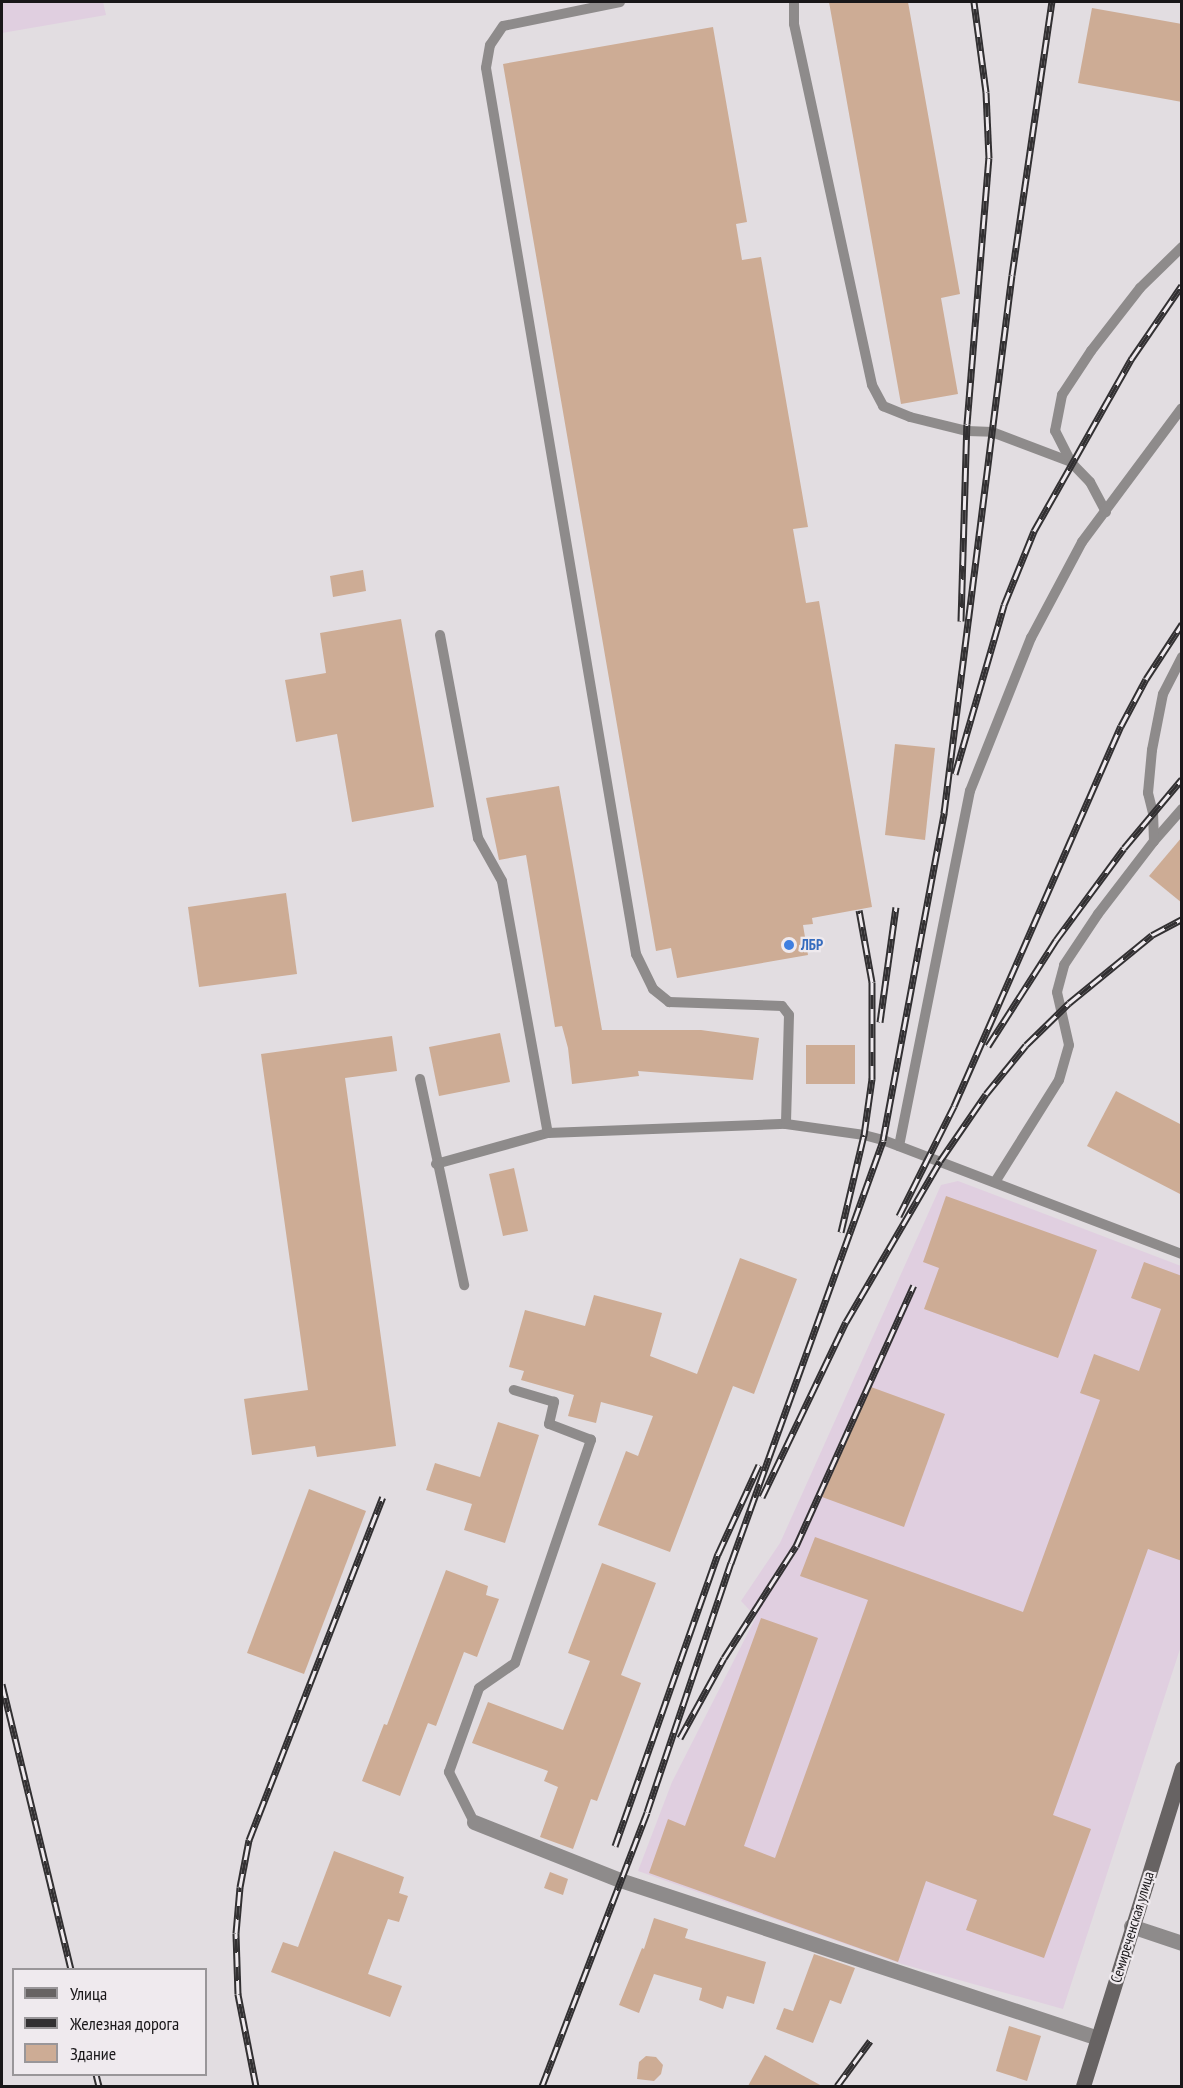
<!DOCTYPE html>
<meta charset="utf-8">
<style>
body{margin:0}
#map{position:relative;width:1183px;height:2088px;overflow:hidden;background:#e2dde1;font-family:"PT Sans Narrow",sans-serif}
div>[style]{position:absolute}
.industrial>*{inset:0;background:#e0cfe0}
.building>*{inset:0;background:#cdac95}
.lane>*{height:10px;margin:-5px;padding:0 5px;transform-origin:5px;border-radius:5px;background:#8e8b8b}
.street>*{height:15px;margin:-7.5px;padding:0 7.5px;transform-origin:7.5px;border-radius:7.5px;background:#8e8b8b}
.secondary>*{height:15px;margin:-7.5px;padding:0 7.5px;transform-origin:7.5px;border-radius:7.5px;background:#676363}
.rail>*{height:7px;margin-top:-3.5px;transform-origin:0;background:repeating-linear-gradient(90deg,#efeaee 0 14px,#323032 0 28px);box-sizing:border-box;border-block:2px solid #323032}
.dots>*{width:16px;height:16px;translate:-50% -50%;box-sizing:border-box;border:3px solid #efeaee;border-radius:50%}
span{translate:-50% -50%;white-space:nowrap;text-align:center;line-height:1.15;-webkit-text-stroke:4.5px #efeaee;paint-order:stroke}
.shop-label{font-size:15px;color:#366cbe;font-weight:700}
.left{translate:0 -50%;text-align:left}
.street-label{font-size:15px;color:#191719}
.frame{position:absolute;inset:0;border:3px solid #191719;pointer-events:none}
.legend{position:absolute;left:12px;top:1968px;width:195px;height:108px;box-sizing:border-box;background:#efeaee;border:2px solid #999699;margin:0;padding:8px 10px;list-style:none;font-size:18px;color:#191719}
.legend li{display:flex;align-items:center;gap:12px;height:30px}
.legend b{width:30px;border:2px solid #999699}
</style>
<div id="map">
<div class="industrial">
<i style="clip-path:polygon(2px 2px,103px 2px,106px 15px,2px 33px)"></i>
<i style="clip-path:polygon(958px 1181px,1181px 1266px,1181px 1646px,1063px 2009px,902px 1964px,638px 1871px,672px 1782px,756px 1617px,741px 1601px,780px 1543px,941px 1185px)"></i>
</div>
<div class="building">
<i style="clip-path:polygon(829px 2px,908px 2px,960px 294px,941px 298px,958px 394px,901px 404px)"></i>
<i style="clip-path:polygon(1092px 8px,1182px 24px,1182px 102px,1078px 83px)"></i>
<i style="clip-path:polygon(713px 27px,747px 222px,736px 224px,742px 260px,761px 257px,808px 527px,793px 529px,806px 603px,819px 601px,872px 907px,812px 918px,813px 924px,803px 925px,808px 955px,677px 978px,671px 948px,656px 951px,503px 64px)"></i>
<i style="clip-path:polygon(363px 570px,366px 591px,333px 597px,330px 576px)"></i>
<i style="clip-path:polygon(401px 619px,434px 807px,352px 822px,337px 734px,296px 742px,285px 680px,326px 673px,320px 633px)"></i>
<i style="clip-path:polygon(895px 744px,935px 748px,925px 840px,885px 835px)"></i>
<i style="clip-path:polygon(559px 786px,602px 1030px,701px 1030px,759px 1038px,753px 1080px,638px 1071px,639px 1076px,572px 1084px,568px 1048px,562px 1026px,555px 1027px,526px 855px,499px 860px,486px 798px)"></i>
<i style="clip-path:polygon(1182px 837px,1182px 903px,1149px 876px)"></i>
<i style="clip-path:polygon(286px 893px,297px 974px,199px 987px,188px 907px)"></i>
<i style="clip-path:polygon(500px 1033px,510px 1082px,439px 1096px,429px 1047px)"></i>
<i style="clip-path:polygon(392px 1036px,397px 1071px,345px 1078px,396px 1446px,317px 1457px,315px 1446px,252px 1455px,244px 1399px,308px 1390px,261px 1054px)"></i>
<i style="clip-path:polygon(806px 1045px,855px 1045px,855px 1084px,806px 1084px)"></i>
<i style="clip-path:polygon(1116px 1091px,1182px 1125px,1182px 1195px,1087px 1146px)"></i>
<i style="clip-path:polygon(514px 1168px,528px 1231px,503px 1236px,489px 1174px)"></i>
<i style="clip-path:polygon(946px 1196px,1097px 1250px,1058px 1358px,924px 1309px,939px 1268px,923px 1262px)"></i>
<i style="clip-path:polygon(740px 1258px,797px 1279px,754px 1394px,733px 1386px,670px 1552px,598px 1525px,626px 1451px,638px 1456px,653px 1416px,601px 1402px,596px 1423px,568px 1416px,574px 1395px,521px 1380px,524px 1371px,509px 1367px,525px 1310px,585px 1326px,594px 1295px,662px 1313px,650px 1356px,697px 1374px)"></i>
<i style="clip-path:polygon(1144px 1262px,1182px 1276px,1182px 1561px,1148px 1549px,1053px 1815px,1091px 1829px,1044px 1958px,966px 1930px,977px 1900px,926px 1881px,898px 1962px,649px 1873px,668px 1819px,685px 1826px,761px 1618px,818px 1638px,744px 1846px,775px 1858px,868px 1600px,800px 1576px,815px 1537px,1023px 1612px,1100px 1400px,1080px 1393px,1094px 1354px,1139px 1371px,1161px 1309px,1131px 1298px)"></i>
<i style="clip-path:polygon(871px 1387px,945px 1414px,904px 1527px,822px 1497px)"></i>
<i style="clip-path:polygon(498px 1422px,539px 1435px,505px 1543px,464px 1530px,472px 1504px,426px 1490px,435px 1463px,480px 1477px)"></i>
<i style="clip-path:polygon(309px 1489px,366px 1511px,304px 1674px,247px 1653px)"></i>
<i style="clip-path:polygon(602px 1563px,656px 1583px,621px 1675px,641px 1683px,597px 1801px,591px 1799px,573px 1849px,540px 1837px,558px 1787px,544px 1781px,548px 1771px,472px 1743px,488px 1702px,563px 1730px,590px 1661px,568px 1653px)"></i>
<i style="clip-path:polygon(446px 1570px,488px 1586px,486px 1595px,499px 1599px,477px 1657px,464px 1652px,436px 1726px,428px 1723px,400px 1796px,362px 1781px,384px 1724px,387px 1725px)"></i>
<i style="clip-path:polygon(334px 1851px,404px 1877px,399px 1893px,408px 1896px,399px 1922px,388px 1919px,368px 1974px,402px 1986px,390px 2017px,271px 1972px,283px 1942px,298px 1947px)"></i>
<i style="clip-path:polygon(550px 1872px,568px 1879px,563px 1895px,544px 1888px)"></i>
<i style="clip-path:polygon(654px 1918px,688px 1929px,685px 1938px,766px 1962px,754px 2004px,727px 1996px,723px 2009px,699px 2000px,702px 1988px,654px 1974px,639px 2013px,619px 2005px,642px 1948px,644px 1949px)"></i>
<i style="clip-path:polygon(814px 1954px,855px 1968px,841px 2004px,830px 2000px,813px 2043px,776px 2029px,784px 2008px,793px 2011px)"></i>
<i style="clip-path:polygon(1009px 2026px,1041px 2036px,1027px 2081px,996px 2071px)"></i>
<i style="clip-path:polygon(765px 2055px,822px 2086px,748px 2086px)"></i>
<i style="clip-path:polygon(646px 2056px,656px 2057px,663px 2065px,661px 2074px,654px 2081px,637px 2079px,639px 2062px)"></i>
</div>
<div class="lane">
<i style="left:620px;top:2px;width:119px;rotate:168.4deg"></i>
<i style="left:503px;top:26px;width:23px;rotate:124deg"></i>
<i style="left:490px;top:45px;width:23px;rotate:100deg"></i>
<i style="left:486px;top:68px;width:899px;rotate:80.39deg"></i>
<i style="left:636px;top:954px;width:39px;rotate:64deg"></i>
<i style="left:653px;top:989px;width:21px;rotate:39deg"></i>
<i style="left:669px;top:1002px;width:113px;rotate:2deg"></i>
<i style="left:782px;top:1006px;width:11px;rotate:52deg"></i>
<i style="left:789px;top:1015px;width:109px;rotate:91.6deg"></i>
<i style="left:794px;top:2px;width:22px;rotate:90deg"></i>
<i style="left:794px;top:24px;width:369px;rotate:77.8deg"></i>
<i style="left:872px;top:385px;width:24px;rotate:62deg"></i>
<i style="left:883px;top:406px;width:29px;rotate:22deg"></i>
<i style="left:910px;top:417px;width:59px;rotate:13.8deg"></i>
<i style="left:967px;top:431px;width:25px;rotate:2deg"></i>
<i style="left:992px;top:432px;width:85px;rotate:20.8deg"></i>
<i style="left:1106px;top:512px;width:34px;rotate:-118deg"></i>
<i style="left:1090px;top:482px;width:28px;rotate:-134deg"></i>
<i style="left:1071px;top:462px;width:35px;rotate:-117deg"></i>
<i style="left:1055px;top:431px;width:37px;rotate:-79deg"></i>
<i style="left:1062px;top:395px;width:53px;rotate:-56.6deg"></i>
<i style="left:1091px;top:351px;width:80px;rotate:-52.1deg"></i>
<i style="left:1140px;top:288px;width:59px;rotate:-44.3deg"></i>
<i style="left:440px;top:635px;width:207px;rotate:79.4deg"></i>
<i style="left:478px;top:838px;width:49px;rotate:60.8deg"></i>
<i style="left:502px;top:881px;width:256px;rotate:79.7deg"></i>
<i style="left:1154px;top:841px;width:43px;rotate:-48.8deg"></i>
<i style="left:420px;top:1079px;width:211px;rotate:77.9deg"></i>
<i style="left:899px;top:1146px;width:362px;rotate:-78.7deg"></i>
<i style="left:970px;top:791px;width:165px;rotate:-68.3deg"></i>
<i style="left:1031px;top:638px;width:109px;rotate:-62deg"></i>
<i style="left:1082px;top:542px;width:167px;rotate:-53.3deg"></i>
<i style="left:436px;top:1164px;width:116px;rotate:-15.5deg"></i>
<i style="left:548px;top:1133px;width:238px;rotate:-2.2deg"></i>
<i style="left:786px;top:1124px;width:79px;rotate:8deg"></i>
<i style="left:864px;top:1135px;width:20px;rotate:15deg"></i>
<i style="left:883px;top:1140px;width:320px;rotate:20.9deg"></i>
<i style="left:995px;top:1182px;width:120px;rotate:-57.9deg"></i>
<i style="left:1059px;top:1080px;width:36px;rotate:-74deg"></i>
<i style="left:1069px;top:1045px;width:54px;rotate:-102.8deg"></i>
<i style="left:1057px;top:992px;width:28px;rotate:-75deg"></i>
<i style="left:1064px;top:965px;width:61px;rotate:-56.3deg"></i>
<i style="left:1098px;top:914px;width:92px;rotate:-52.5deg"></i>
<i style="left:1154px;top:841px;width:28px;rotate:-92deg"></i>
<i style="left:1153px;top:813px;width:21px;rotate:-104deg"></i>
<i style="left:1148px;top:793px;width:43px;rotate:-84.7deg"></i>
<i style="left:1152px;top:750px;width:57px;rotate:-78.9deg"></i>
<i style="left:1163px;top:694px;width:42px;rotate:-62.8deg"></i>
<i style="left:474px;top:1822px;width:56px;rotate:-116.6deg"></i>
<i style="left:449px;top:1772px;width:89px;rotate:-70.3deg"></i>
<i style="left:479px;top:1688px;width:44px;rotate:-34.8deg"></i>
<i style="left:515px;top:1663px;width:236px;rotate:-71.2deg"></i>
<i style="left:591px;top:1440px;width:45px;rotate:-159.1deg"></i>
<i style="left:549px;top:1424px;width:23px;rotate:-77deg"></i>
<i style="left:554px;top:1402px;width:42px;rotate:-163.3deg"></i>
</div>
<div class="street">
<i style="left:474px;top:1822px;width:157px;rotate:21.7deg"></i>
<i style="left:620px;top:1880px;width:503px;rotate:18.29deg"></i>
<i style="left:1131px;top:1926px;width:54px;rotate:18.4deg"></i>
</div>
<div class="secondary">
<i style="left:1083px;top:2086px;width:333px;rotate:-72.7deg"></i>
</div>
<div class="rail">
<i style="left:961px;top:621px;width:197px;rotate:-88.3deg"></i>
<i style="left:967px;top:424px;width:267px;rotate:-85.3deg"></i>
<i style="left:989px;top:158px;width:66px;rotate:-92.6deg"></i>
<i style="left:986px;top:92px;width:91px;rotate:-97.6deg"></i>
<i style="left:955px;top:774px;width:176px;rotate:-73.8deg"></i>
<i style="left:1004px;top:605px;width:80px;rotate:-67.9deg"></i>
<i style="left:1034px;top:531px;width:199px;rotate:-60.5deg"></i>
<i style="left:1132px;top:358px;width:88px;rotate:-55.6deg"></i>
<i style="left:880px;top:1022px;width:116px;rotate:-82.1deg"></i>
<i style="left:988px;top:1046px;width:126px;rotate:-57.3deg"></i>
<i style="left:1056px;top:940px;width:114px;rotate:-53.5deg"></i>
<i style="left:1124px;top:848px;width:90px;rotate:-50deg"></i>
<i style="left:899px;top:1216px;width:123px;rotate:-63.4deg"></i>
<i style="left:954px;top:1106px;width:415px;rotate:-66.3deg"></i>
<i style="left:1121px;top:726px;width:53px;rotate:-62deg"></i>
<i style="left:1146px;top:679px;width:66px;rotate:-56.8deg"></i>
<i style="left:841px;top:1232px;width:100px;rotate:-76.7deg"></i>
<i style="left:864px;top:1135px;width:57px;rotate:-81.9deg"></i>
<i style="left:872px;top:1079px;width:97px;rotate:-90deg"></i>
<i style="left:872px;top:982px;width:73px;rotate:-100.2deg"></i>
<i style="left:762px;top:1497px;width:194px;rotate:-64.4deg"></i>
<i style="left:846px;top:1322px;width:186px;rotate:-59.7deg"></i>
<i style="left:940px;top:1161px;width:81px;rotate:-55.5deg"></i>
<i style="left:986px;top:1094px;width:63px;rotate:-50.8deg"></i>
<i style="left:1026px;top:1045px;width:60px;rotate:-44.3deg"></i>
<i style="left:1069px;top:1003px;width:107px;rotate:-39.3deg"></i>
<i style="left:1152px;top:935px;width:34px;rotate:-28deg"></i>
<i style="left:2px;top:1684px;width:294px;rotate:76.4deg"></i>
<i style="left:680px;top:1738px;width:91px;rotate:-61.2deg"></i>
<i style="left:724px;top:1658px;width:133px;rotate:-57.3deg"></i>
<i style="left:796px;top:1546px;width:286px;rotate:-65.7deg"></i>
<i style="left:615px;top:1846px;width:310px;rotate:-70.6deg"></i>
<i style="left:718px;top:1554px;width:98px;rotate:-65.3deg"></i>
<i style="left:96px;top:2074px;width:12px;rotate:76deg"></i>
<i style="left:256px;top:2086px;width:94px;rotate:-101.1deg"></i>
<i style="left:238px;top:1994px;width:61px;rotate:-91.9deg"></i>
<i style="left:236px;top:1933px;width:46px;rotate:-85deg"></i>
<i style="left:240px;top:1887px;width:48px;rotate:-79.2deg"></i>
<i style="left:249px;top:1840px;width:368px;rotate:-68.7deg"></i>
<i style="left:542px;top:2086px;width:293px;rotate:-69deg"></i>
<i style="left:647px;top:1812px;width:263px;rotate:-71.4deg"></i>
<i style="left:731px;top:1563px;width:449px;rotate:-70.2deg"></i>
<i style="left:883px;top:1140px;width:333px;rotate:-79.4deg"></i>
<i style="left:944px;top:813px;width:542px;rotate:-82.8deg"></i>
<i style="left:1012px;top:275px;width:276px;rotate:-81.7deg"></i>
<i style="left:837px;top:2086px;width:56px;rotate:-53.7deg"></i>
</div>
<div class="dots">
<i style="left:789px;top:945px;background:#3f7fe0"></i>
</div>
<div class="shop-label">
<span class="left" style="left:801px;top:945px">ЛБР</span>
</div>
<div class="street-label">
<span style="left:1132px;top:1927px;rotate:-73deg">Семиреченская улица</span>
</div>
<div class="frame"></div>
<ul class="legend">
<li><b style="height:8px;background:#676363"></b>Улица</li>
<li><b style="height:8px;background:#323032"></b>Железная дорога</li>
<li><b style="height:16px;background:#cdac95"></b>Здание</li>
</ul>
</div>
